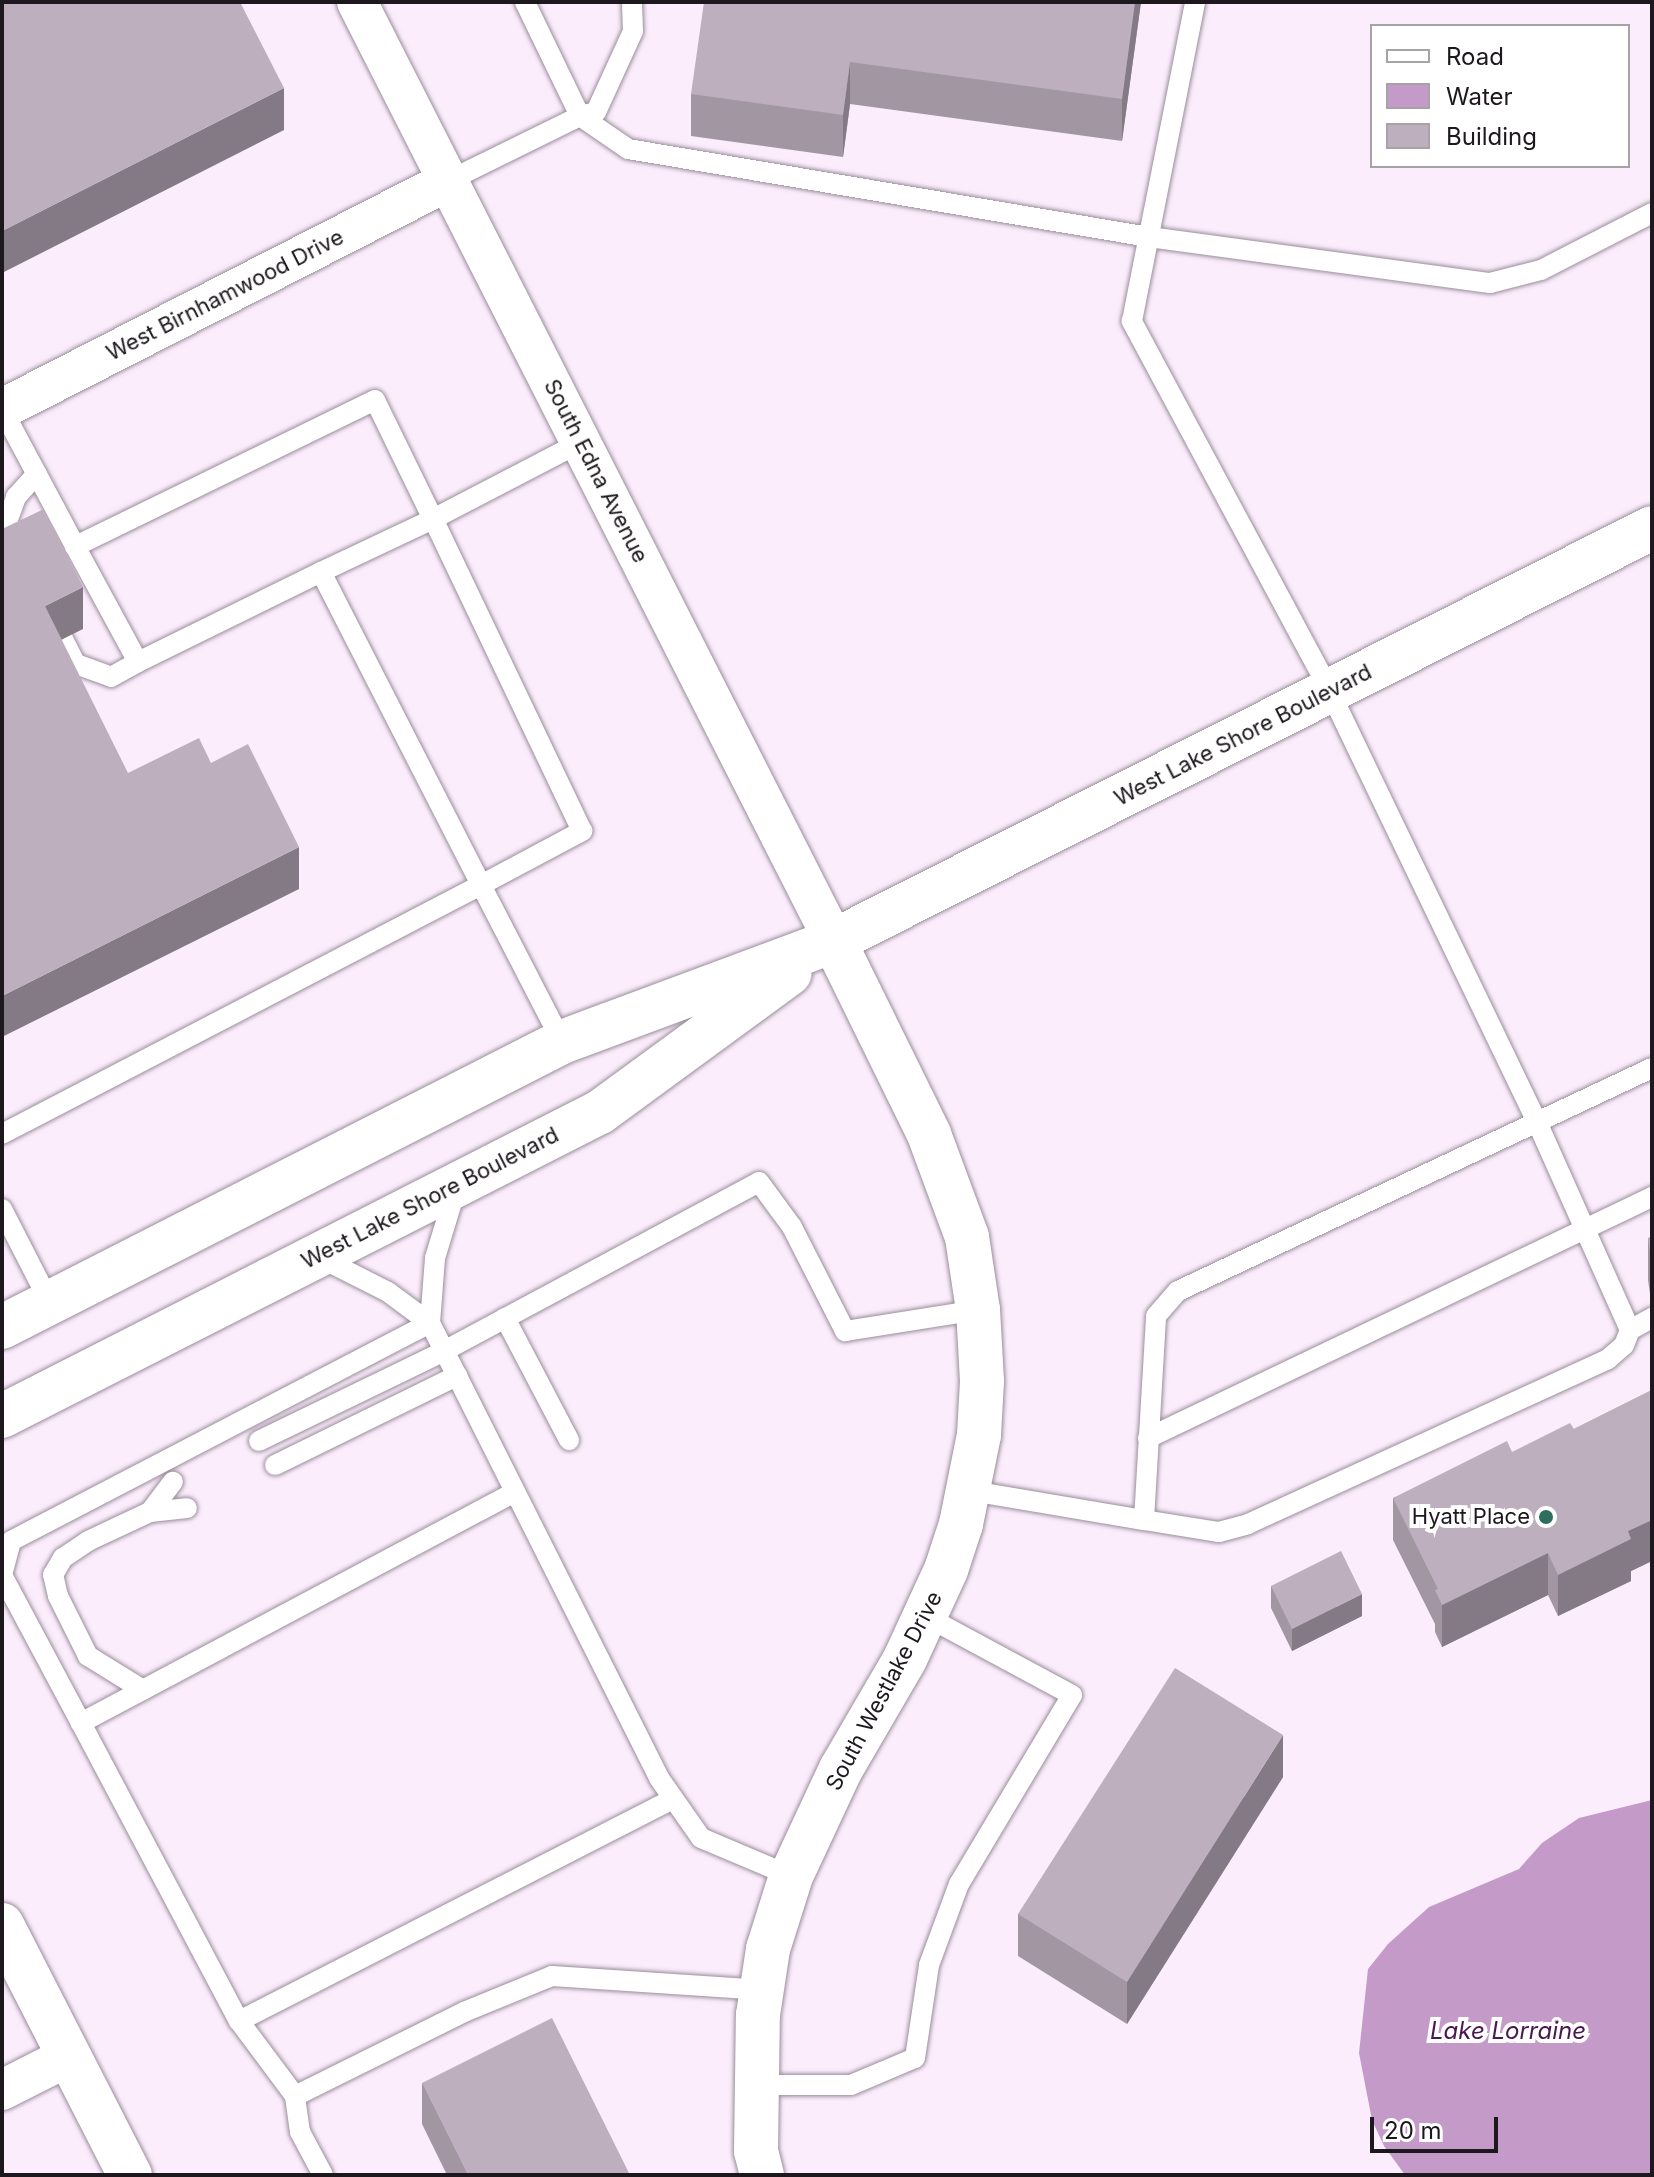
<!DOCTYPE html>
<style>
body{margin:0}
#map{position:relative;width:1654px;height:2177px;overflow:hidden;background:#fbedfc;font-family:Inter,sans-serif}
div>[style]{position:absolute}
.water>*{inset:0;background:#c49bc8}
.roads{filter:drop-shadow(0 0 2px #9a8d9b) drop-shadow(0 0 2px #9a8d9b)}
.service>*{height:20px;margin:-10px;padding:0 10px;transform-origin:10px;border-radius:10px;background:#fff}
.minor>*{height:40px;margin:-20px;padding:0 20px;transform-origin:20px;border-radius:20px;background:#fff}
.tertiary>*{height:44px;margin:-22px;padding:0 22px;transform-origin:22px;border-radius:22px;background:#fff}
.secondary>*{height:44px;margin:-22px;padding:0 22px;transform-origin:22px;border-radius:22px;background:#fff}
.wall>*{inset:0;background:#a396a3}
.shaded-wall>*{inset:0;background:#847a85}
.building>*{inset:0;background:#bdafbe}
.dots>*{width:22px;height:22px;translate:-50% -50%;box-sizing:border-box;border:4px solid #fff;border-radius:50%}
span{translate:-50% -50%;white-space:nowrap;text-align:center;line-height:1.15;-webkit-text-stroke:8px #fff;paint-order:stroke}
.street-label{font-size:22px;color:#1d181d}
.poi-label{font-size:22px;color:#1d181d}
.right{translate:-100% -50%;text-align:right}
.water-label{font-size:24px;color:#4a1750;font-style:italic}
.frame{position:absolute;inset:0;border:4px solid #1d181d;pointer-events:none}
.legend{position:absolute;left:1370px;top:24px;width:260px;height:144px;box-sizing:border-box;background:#fff;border:2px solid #a5a3a5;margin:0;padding:10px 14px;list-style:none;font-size:24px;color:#1d181d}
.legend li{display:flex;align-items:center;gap:16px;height:40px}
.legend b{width:40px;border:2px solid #a5a3a5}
.scale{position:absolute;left:1370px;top:2117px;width:128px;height:36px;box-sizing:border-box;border:4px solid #1d181d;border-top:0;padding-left:10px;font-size:24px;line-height:28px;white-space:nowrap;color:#1d181d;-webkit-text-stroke:6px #fff;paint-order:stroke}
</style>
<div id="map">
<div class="water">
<i style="clip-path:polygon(1652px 1800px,1652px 2175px,1405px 2175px,1384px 2146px,1372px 2120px,1359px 2053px,1368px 1969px,1388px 1944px,1429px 1907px,1519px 1869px,1542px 1843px,1579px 1818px)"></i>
</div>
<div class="roads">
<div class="service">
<i style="left:580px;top:116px;width:58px;rotate:34.5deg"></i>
<i style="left:628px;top:149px;width:528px;rotate:9.59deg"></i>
<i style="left:1149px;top:237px;width:344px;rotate:7.7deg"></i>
<i style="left:1490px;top:283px;width:53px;rotate:-14.3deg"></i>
<i style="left:1541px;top:270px;width:125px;rotate:-27.2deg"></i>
<i style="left:580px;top:116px;width:16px;rotate:-14deg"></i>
<i style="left:596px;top:112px;width:89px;rotate:-65.4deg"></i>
<i style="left:633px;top:31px;width:29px;rotate:-92deg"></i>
<i style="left:448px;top:181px;width:147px;rotate:-26.2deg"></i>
<i style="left:580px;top:116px;width:127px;rotate:-115.8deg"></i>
<i style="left:2px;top:409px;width:155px;rotate:61.9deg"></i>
<i style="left:19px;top:551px;width:31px;rotate:-112deg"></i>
<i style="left:7px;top:522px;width:27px;rotate:-70deg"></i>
<i style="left:16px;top:497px;width:31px;rotate:-48deg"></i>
<i style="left:321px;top:572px;width:352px;rotate:62.9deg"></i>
<i style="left:481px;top:885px;width:115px;rotate:-28.1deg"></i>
<i style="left:582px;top:831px;width:346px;rotate:-115.5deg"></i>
<i style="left:433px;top:519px;width:132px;rotate:-116deg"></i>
<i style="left:375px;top:400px;width:334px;rotate:154deg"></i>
<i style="left:75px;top:546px;width:132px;rotate:61.5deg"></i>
<i style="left:138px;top:662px;width:204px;rotate:-26.2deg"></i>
<i style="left:321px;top:572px;width:124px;rotate:-25.3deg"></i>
<i style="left:433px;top:519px;width:167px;rotate:-27.5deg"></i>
<i style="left:63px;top:639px;width:28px;rotate:63deg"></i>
<i style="left:76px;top:664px;width:37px;rotate:20deg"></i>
<i style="left:111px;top:677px;width:31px;rotate:-29deg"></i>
<i style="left:2px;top:1134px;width:540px;rotate:-27.47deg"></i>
<i style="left:481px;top:885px;width:177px;rotate:62.7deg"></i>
<i style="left:2px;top:1209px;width:106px;rotate:62.9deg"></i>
<i style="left:317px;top:1256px;width:80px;rotate:26.9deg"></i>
<i style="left:388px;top:1292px;width:52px;rotate:36.4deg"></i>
<i style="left:430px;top:1323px;width:65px;rotate:-85.6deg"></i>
<i style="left:435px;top:1258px;width:72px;rotate:-73.1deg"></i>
<i style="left:505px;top:1318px;width:138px;rotate:62.3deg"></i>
<i style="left:1630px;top:1330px;width:25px;rotate:-29deg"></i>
<i style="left:1148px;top:1438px;width:559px;rotate:-25.56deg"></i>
<i style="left:259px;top:1441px;width:206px;rotate:-25.9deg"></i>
<i style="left:444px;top:1351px;width:357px;rotate:-28.2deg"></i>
<i style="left:759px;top:1182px;width:56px;rotate:53.7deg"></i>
<i style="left:792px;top:1227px;width:117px;rotate:63deg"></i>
<i style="left:845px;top:1331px;width:135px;rotate:-9deg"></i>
<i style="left:275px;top:1465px;width:203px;rotate:-26.1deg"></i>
<i style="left:966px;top:1490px;width:181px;rotate:9.6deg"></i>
<i style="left:1144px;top:1520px;width:204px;rotate:-86.6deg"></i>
<i style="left:1156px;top:1316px;width:33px;rotate:-49deg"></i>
<i style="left:1178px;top:1291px;width:524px;rotate:-25.2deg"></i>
<i style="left:515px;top:1492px;width:492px;rotate:152deg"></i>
<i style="left:81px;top:1723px;width:168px;rotate:-118.1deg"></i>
<i style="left:2px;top:1575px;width:35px;rotate:-75deg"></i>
<i style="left:11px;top:1541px;width:472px;rotate:-27.5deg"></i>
<i style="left:430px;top:1323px;width:59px;rotate:63deg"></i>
<i style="left:457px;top:1376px;width:450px;rotate:63.3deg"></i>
<i style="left:659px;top:1778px;width:73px;rotate:55deg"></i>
<i style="left:701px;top:1838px;width:98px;rotate:22.9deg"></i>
<i style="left:150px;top:1512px;width:38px;rotate:-53deg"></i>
<i style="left:1144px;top:1520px;width:76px;rotate:9.1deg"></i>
<i style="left:1219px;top:1532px;width:30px;rotate:-15deg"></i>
<i style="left:1248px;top:1524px;width:396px;rotate:-24.6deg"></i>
<i style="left:1608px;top:1359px;width:21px;rotate:-41deg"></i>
<i style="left:1624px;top:1345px;width:16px;rotate:-68deg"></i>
<i style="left:1630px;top:1330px;width:228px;rotate:-114.1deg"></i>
<i style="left:1537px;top:1122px;width:478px;rotate:-115.7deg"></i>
<i style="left:1330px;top:691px;width:420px;rotate:-118.2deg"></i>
<i style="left:1132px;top:321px;width:325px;rotate:-78.8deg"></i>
<i style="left:143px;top:1690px;width:65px;rotate:-148.3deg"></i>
<i style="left:88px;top:1656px;width:67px;rotate:-116.6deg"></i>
<i style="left:58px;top:1596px;width:22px;rotate:-103deg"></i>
<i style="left:53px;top:1575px;width:20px;rotate:-60deg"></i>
<i style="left:63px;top:1558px;width:30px;rotate:-34deg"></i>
<i style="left:88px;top:1541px;width:68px;rotate:-25.1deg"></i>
<i style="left:150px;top:1512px;width:37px;rotate:-6deg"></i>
<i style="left:81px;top:1723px;width:337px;rotate:62.1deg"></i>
<i style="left:757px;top:2085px;width:94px"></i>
<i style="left:851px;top:2085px;width:69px;rotate:-22.9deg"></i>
<i style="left:915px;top:2058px;width:94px;rotate:-81.4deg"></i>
<i style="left:929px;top:1965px;width:86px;rotate:-69.7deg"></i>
<i style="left:959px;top:1884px;width:220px;rotate:-59.1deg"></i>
<i style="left:1072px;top:1695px;width:165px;rotate:-151.7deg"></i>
<i style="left:295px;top:2096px;width:94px;rotate:-126.7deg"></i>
<i style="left:239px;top:2021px;width:487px;rotate:-27.1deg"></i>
<i style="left:323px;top:2175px;width:49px;rotate:-118.1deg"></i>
<i style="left:300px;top:2132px;width:36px;rotate:-98deg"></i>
<i style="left:295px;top:2096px;width:189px;rotate:-26.4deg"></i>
<i style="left:464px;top:2012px;width:95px;rotate:-22.2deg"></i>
<i style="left:552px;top:1976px;width:212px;rotate:3.8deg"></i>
</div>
<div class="minor">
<i style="left:357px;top:2px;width:1053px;rotate:63.07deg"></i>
<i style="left:2px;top:409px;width:501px;rotate:-27.08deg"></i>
<i style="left:2px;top:2090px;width:75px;rotate:-26.9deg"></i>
</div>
<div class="tertiary">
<i style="left:2px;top:1327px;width:628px;rotate:-26.97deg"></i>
<i style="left:562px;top:1042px;width:290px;rotate:-20.4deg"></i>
<i style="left:834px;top:941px;width:916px;rotate:-26.79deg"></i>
<i style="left:2px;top:1416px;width:671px;rotate:-26.95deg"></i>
<i style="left:600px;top:1112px;width:235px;rotate:-36.2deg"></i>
<i style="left:762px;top:2175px;width:25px;rotate:-104deg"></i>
<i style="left:756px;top:2151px;width:136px;rotate:-89.2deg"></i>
<i style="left:758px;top:2015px;width:67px;rotate:-81.4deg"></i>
<i style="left:768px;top:1949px;width:77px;rotate:-72.5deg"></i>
<i style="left:791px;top:1876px;width:118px;rotate:-65deg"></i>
<i style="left:841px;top:1769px;width:127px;rotate:-59.8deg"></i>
<i style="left:905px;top:1659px;width:98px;rotate:-65.3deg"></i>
<i style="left:946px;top:1570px;width:48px;rotate:-71.9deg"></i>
<i style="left:961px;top:1524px;width:91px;rotate:-78.6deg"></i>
<i style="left:979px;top:1435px;width:54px;rotate:-86.8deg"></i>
<i style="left:982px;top:1381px;width:71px;rotate:-93.2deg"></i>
<i style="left:978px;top:1310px;width:74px;rotate:-98.6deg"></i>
<i style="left:967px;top:1237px;width:110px;rotate:-110.3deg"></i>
<i style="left:929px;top:1134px;width:215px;rotate:-116.2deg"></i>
</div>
<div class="secondary">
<i style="left:2px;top:1925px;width:281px;rotate:62.9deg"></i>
</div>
</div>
<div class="wall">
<i style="clip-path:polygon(1141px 2px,1122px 141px,850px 104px,843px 157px,691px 136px,691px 94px)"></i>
<i style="clip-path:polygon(1652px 1237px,1652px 1308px,1648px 1280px,1648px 1238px)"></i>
<i style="clip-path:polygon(1652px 1390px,1652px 1561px,1631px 1571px,1631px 1581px,1558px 1616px,1548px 1595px,1442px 1647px,1435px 1632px,1435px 1624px,1393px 1540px,1393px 1498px,1574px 1429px)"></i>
<i style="clip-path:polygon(1271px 1586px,1362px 1616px,1292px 1651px,1271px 1608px)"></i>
<i style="clip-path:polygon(1283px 1777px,1127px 2024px,1018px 1956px,1018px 1914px)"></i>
<i style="clip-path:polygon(422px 2083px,630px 2175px,447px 2175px,422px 2124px)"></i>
</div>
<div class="shaded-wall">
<i style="clip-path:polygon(1135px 2px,1141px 2px,1122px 141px,1122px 99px)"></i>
<i style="clip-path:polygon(850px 62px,850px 104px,843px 157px,843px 115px)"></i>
<i style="clip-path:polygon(284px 88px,284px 130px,2px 273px,2px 231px)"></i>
<i style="clip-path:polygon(83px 587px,83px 629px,45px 648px,45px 606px)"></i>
<i style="clip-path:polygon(299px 847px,299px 889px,2px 1037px,2px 996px)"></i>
<i style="clip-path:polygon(1652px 1520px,1652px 1561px,1631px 1571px,1631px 1581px,1558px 1616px,1558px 1575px,1628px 1531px)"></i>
<i style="clip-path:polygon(1548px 1553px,1548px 1595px,1442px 1647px,1442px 1605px)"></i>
<i style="clip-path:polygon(1362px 1594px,1362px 1616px,1292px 1651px,1292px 1629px)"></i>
<i style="clip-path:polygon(1283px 1735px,1283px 1777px,1127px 2024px,1127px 1982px)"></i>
</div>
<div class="building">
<i style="clip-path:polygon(2px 2px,240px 2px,284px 88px,2px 231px)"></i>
<i style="clip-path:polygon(704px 2px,1135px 2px,1122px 99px,850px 62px,843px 115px,691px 94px)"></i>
<i style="clip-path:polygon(44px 509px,83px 587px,45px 606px,128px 773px,199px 738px,211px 763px,248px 744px,299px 847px,2px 996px,2px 529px)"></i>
<i style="clip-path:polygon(1652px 1237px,1652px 1266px,1648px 1238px)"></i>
<i style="clip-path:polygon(1652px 1390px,1652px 1520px,1628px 1531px,1631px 1539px,1558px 1575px,1548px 1553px,1442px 1605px,1435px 1590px,1438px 1589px,1393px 1498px,1507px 1441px,1512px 1452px,1570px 1423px,1574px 1429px)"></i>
<i style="clip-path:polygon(1341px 1551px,1362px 1594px,1292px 1629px,1271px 1586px)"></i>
<i style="clip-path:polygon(1175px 1668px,1283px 1735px,1127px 1982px,1018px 1914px)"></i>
<i style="clip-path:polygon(552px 2018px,630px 2175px,468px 2175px,422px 2083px)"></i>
</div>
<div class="dots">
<i style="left:1546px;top:1517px;background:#2d6e5d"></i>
</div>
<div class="street-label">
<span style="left:225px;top:295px;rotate:-27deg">West Birnhamwood Drive</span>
<span style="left:596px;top:471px;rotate:63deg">South Edna Avenue</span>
<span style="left:1243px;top:735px;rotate:-27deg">West Lake Shore Boulevard</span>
<span style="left:430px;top:1198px;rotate:-27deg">West Lake Shore Boulevard</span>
<span style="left:884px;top:1691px;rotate:-62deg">South Westlake Drive</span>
</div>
<div class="poi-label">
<span class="right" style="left:1530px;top:1517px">Hyatt Place</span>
</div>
<div class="water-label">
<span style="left:1508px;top:2031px">Lake Lorraine</span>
</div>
<div class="frame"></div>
<ul class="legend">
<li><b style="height:10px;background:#fff"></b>Road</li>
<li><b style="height:22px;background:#c49bc8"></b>Water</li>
<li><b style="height:22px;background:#bdafbe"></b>Building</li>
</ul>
<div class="scale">20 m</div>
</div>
